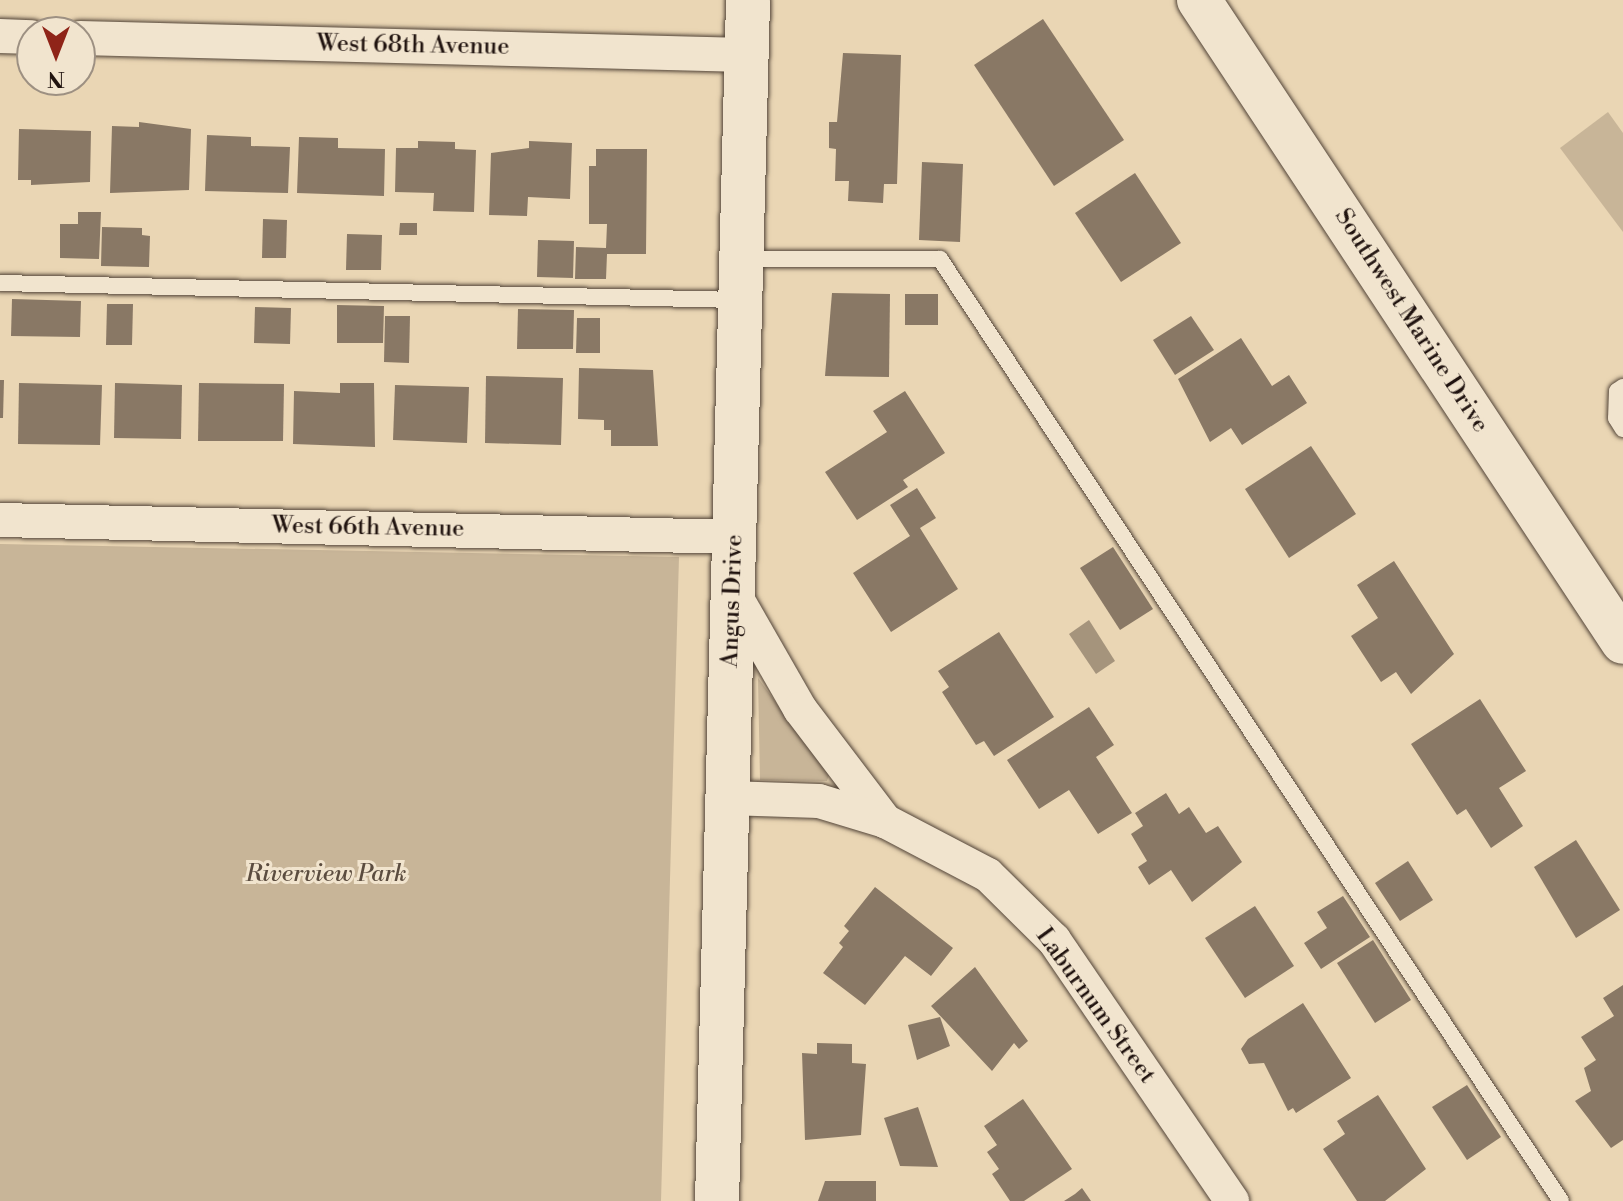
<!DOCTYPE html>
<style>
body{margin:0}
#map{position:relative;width:1623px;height:1201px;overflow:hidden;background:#ead6b4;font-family:"Libre Bodoni",serif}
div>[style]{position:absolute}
.green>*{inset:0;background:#c8b598}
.water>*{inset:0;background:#a5947c}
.building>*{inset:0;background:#897865}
.roads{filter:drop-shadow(0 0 2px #524438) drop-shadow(0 0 2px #524438)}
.lane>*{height:16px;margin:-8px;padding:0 8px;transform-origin:8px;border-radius:8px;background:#f1e4ce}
.street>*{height:34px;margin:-17px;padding:0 17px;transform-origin:17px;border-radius:17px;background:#f1e4ce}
.secondary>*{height:44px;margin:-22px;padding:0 22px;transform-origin:22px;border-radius:22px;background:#f1e4ce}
span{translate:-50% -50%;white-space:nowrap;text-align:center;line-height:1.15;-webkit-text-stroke:6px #f1e4ce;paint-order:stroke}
.street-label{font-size:24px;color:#20130f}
.park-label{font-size:24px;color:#5b4c3f;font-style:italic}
.north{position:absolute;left:16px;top:16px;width:80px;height:80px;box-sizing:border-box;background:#f1e4ce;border:2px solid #9d9082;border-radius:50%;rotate:180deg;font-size:22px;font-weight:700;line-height:32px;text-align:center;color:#20130f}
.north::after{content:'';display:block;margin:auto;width:28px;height:36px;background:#8f2418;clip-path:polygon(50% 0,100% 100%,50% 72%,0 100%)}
</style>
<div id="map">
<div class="green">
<i style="clip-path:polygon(1608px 112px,1623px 133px,1623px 232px,1560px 148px)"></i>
<i style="clip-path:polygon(0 544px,679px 557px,661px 1201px,0 1201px)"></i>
<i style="clip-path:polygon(758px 678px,829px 775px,827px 781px,760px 780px)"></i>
</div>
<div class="water">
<i style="clip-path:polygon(1089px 620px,1115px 661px,1096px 674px,1069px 634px)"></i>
</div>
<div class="building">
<i style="clip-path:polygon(1043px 19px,1124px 140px,1054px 186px,974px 65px)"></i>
<i style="clip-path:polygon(843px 53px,901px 55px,897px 184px,884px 184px,883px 203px,848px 201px,849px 181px,835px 181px,836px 149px,829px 148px,829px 122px,837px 122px)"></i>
<i style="clip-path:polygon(139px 122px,191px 129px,189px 190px,110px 193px,112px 126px,139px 127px)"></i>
<i style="clip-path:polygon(19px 129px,91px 131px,90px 182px,31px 185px,31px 180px,18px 180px)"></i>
<i style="clip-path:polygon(207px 135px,251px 137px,251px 146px,290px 147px,288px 193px,205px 191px)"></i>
<i style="clip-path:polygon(299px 137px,338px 138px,338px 148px,385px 149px,384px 196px,297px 193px)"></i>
<i style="clip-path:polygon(418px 141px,455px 142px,455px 149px,476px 150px,474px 212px,433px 211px,434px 193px,395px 192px,396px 148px,418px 148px)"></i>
<i style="clip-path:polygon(529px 141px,572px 143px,570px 199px,528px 197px,527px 216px,489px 215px,491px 153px,529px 148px)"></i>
<i style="clip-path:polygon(596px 149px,647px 149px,646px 254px,607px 254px,606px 279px,575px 279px,576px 247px,606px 248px,607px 224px,589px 224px,589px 166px,596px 166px)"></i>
<i style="clip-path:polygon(922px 162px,963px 164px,960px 242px,919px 240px)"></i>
<i style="clip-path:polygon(1135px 173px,1181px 243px,1121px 282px,1075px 213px)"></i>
<i style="clip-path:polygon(78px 212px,101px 212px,99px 259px,60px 258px,60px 224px,78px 224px)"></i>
<i style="clip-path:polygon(263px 219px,287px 220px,286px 258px,262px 258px)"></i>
<i style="clip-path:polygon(400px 223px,417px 223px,417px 235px,399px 235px)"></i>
<i style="clip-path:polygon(102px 227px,142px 228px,142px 235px,150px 236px,149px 267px,101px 266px)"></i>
<i style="clip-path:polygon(347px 234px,382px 235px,381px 270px,346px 270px)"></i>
<i style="clip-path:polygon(538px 240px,574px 241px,573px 278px,537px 277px)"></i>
<i style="clip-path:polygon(832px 293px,890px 294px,889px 377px,825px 376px)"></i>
<i style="clip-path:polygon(905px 294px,938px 294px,938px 325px,905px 325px)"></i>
<i style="clip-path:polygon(12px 299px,81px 301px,80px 337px,11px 336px)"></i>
<i style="clip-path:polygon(107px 304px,133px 304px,132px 345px,106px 345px)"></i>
<i style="clip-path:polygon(337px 305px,384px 306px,383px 343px,337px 343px)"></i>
<i style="clip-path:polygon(255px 307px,291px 308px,290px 344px,254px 343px)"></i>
<i style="clip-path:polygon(518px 309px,574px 310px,573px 349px,517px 349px)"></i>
<i style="clip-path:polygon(385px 316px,410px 316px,409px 363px,384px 362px)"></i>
<i style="clip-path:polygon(1191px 316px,1214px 350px,1175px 375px,1153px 340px)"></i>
<i style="clip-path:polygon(577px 318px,600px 318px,600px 353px,576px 353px)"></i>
<i style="clip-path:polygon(1241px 338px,1272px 386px,1289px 375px,1307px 403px,1242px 445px,1231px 428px,1210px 442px,1178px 379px)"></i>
<i style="clip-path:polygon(579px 368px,653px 370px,658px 446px,611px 446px,611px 430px,604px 430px,604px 420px,578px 419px)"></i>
<i style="clip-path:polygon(486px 376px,563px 378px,561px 445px,485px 443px)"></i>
<i style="clip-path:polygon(0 380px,4px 380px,3px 418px,0 418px)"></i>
<i style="clip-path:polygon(19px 383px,102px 385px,100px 445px,18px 444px)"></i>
<i style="clip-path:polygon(115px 383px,182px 385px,181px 439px,114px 438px)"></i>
<i style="clip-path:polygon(199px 383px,284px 384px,283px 441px,198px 441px)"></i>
<i style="clip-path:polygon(340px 383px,374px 383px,375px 447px,293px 444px,294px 391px,340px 393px)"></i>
<i style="clip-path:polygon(395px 385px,469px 387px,467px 443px,393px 440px)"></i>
<i style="clip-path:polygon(905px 391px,945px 453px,903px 480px,908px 487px,857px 520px,825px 472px,887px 432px,873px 411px)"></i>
<i style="clip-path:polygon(1311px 446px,1356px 514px,1289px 558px,1245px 489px)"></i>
<i style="clip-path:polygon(917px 488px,936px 518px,920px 528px,958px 589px,891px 632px,853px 573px,910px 536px,890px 505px)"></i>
<i style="clip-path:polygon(1113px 547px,1153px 609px,1120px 630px,1080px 568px)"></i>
<i style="clip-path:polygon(1394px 561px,1454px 654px,1411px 694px,1396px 672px,1381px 682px,1351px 636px,1378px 618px,1357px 585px)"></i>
<i style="clip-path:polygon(999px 632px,1054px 717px,994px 756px,984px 741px,976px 745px,942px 692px,949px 687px,938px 671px)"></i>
<i style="clip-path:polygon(1480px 699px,1526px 771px,1499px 788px,1523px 826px,1491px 848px,1466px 809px,1457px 815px,1411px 744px)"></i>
<i style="clip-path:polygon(1089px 707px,1114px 745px,1096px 757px,1132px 813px,1098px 834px,1069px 790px,1039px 809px,1007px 760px)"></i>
<i style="clip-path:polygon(1166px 793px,1179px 814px,1189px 807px,1206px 833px,1218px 826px,1242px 862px,1192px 902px,1171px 870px,1149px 885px,1138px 867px,1147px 861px,1131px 834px,1143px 826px,1135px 813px)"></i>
<i style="clip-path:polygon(1576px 840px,1620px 910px,1576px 938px,1534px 867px)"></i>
<i style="clip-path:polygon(1408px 861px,1433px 900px,1400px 921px,1375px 883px)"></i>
<i style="clip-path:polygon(875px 887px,953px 948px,931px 976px,905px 956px,865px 1005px,823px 973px,843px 947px,839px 943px,849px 931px,844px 926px)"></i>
<i style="clip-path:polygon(1343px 896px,1370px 937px,1321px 969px,1304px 943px,1327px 928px,1317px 912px)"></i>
<i style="clip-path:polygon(1255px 906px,1294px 966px,1245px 998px,1205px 938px)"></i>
<i style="clip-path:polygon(1373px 940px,1411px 1000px,1375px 1023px,1337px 963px)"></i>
<i style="clip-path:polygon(975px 967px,1028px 1041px,1019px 1049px,1014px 1043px,992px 1071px,931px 1006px)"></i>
<i style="clip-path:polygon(1623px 985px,1623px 1140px,1611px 1148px,1575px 1101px,1591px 1091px,1584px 1068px,1596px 1060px,1581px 1037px,1614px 1016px,1603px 998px)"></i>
<i style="clip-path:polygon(1303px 1003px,1351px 1078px,1296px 1113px,1293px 1108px,1288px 1111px,1264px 1063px,1249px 1064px,1241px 1049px,1248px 1039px)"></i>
<i style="clip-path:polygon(940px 1017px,950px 1046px,917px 1060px,908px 1025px)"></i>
<i style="clip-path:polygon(817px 1043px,852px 1044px,852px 1063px,866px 1064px,861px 1135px,805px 1140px,802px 1053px,817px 1054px)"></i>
<i style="clip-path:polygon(1467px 1085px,1501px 1137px,1467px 1160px,1432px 1107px)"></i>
<i style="clip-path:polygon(1378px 1095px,1426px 1169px,1385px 1201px,1357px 1201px,1323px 1149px,1345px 1134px,1337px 1121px)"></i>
<i style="clip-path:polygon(1023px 1099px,1072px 1169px,1024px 1201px,1010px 1201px,992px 1174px,999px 1169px,987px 1152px,997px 1145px,984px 1126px)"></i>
<i style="clip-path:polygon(918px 1107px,938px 1167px,900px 1166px,884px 1118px)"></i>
<i style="clip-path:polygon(825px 1181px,876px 1181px,876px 1201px,818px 1201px)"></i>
<i style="clip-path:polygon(1082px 1188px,1091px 1201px,1064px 1201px,1075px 1194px)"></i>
</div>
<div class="roads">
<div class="lane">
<i style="left:742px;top:259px;width:198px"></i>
<i style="left:940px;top:259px;width:1128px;rotate:56.61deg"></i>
<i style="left:0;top:283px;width:738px;rotate:1.32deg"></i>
<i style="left:1623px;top:387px;width:7px;rotate:146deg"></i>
<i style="left:1617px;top:391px;width:27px;rotate:92deg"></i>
<i style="left:1616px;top:418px;width:13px;rotate:58deg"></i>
</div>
<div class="street">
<i style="left:0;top:36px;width:32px;rotate:2deg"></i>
<i style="left:80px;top:38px;width:666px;rotate:1.46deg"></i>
<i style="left:0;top:520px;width:735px;rotate:1.32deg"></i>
<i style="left:733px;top:592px;width:135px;rotate:60.2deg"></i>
<i style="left:800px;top:709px;width:141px;rotate:52.8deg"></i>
<i style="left:727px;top:798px;width:92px;rotate:1.9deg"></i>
<i style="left:819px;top:801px;width:69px;rotate:16.9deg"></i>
<i style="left:885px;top:821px;width:116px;rotate:27.7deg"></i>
<i style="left:988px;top:875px;width:93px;rotate:44.6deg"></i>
<i style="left:1054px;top:940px;width:316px;rotate:55.7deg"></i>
</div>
<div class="secondary">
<i style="left:1199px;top:0;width:769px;rotate:56.56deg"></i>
<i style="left:717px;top:1201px;width:1201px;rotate:-88.52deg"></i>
</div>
</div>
<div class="street-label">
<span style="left:413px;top:46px;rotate:1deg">West 68th Avenue</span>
<span style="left:1411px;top:321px;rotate:57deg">Southwest Marine Drive</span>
<span style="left:368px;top:528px;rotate:1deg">West 66th Avenue</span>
<span style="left:733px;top:601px;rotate:-88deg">Angus Drive</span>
<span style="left:1095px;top:1006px;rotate:54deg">Laburnum Street</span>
</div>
<div class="park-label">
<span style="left:326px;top:875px">Riverview Park</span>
</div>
<div class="north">N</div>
</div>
